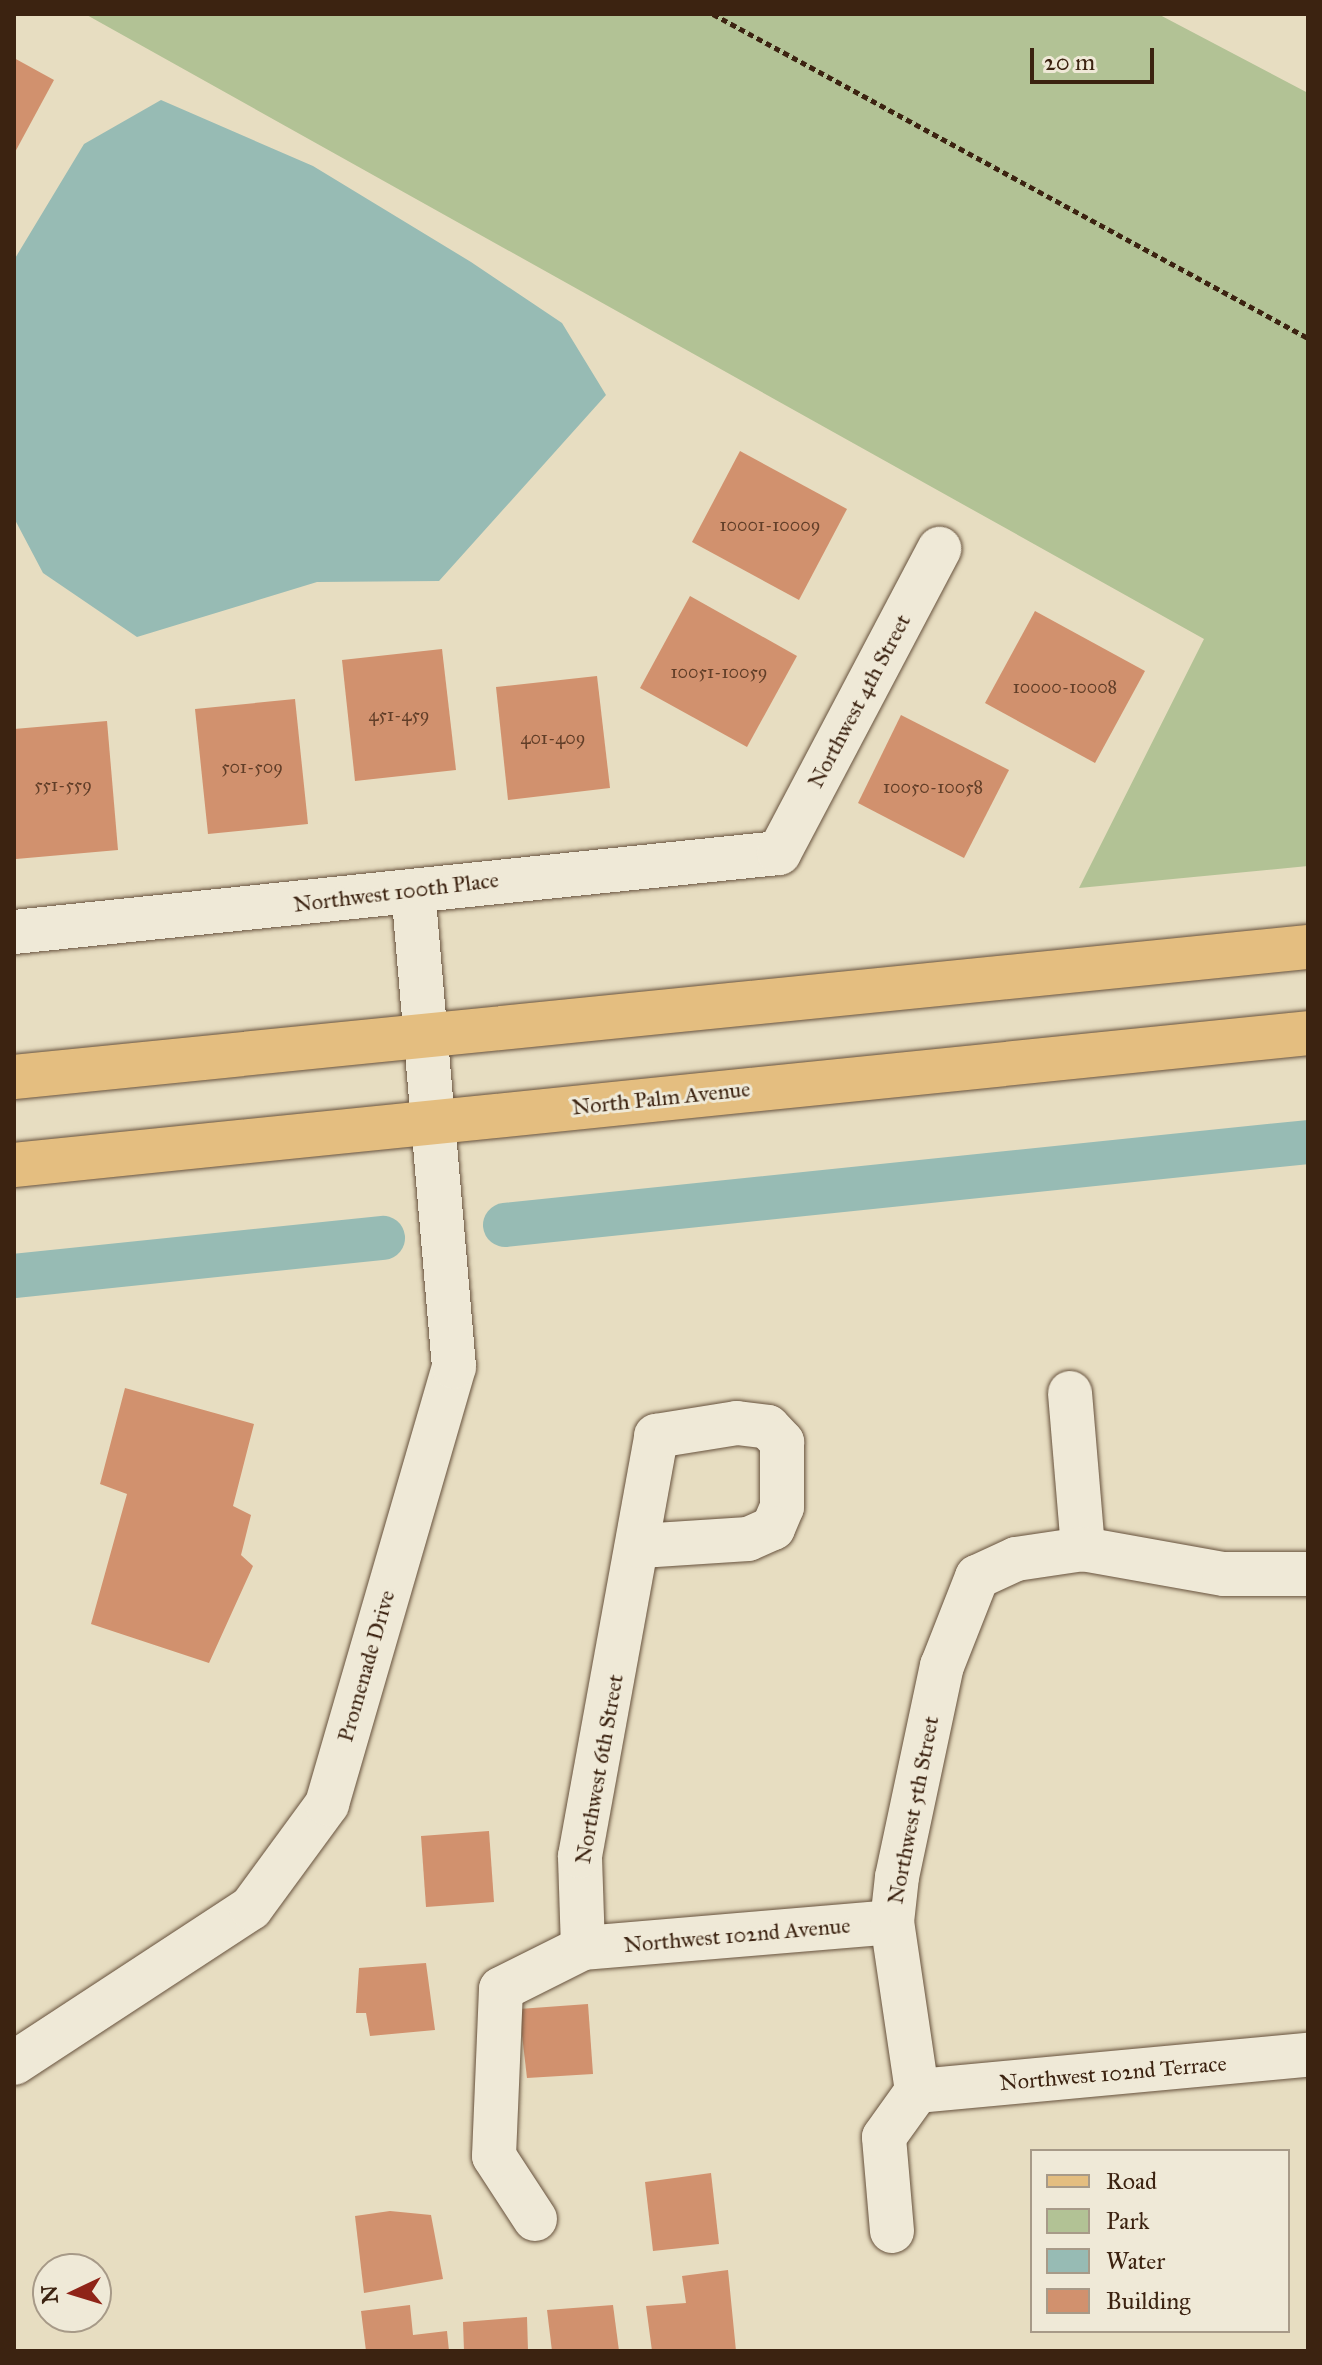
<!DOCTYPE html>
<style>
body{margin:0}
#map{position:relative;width:1322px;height:2365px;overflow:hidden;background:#e7ddc1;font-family:"IM FELL Great Primer",serif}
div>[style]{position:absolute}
.green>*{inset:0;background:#b2c295}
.water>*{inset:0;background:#97bbb4}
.canal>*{height:44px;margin:-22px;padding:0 22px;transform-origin:22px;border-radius:22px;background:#97bbb4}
.building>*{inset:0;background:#d1916e}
.path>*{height:5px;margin-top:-2.5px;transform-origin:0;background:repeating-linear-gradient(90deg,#3c2311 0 6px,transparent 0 10px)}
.roads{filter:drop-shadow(0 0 2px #67523d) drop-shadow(0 0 2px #67523d)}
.minor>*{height:44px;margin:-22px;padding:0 22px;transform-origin:22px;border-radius:22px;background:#efe9d7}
.major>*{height:44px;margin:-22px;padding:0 22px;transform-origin:22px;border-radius:22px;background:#e4be80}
span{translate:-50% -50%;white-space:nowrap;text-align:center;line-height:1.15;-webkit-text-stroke:6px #efe9d7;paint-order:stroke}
.number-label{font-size:18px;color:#613e28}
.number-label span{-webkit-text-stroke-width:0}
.street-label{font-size:22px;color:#3c2311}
.frame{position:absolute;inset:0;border:16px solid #3c2311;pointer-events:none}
.legend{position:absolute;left:1030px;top:2149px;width:260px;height:184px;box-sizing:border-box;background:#efe9d7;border:2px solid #a79a88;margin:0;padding:10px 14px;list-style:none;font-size:24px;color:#3c2311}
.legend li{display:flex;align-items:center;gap:16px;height:40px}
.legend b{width:40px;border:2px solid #a79a88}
.north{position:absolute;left:32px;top:2253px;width:80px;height:80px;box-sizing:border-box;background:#efe9d7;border:2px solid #a79a88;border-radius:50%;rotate:266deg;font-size:22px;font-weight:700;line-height:32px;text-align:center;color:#3c2311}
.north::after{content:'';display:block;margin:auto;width:28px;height:36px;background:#8f2418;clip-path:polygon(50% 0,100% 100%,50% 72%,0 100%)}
.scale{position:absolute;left:1030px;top:48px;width:124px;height:36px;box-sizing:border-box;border:4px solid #3c2311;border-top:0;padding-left:10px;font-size:24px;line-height:28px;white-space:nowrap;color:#3c2311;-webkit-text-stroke:6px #efe9d7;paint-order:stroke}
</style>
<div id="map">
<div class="green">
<i style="clip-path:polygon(85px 14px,1158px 14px,1308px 93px,1308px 866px,1079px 888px,1204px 639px)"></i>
</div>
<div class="water">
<i style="clip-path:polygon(161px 100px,313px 166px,471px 262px,562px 323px,606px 395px,439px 581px,317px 582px,137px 637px,43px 573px,14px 518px,14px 260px,84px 144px)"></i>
</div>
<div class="canal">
<i style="left:505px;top:1225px;width:807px;rotate:-5.9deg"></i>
<i style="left:14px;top:1276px;width:371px;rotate:-5.9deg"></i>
</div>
<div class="building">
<i style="clip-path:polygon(14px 58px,54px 80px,14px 154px)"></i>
<i style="clip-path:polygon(740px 451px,847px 509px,799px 600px,692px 542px)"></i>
<i style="clip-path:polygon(690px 596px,797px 656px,747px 747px,640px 688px)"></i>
<i style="clip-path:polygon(1035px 611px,1145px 671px,1095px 763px,985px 703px)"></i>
<i style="clip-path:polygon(442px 649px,456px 770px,355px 781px,342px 660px)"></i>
<i style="clip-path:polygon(597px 676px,610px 788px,508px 800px,496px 687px)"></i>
<i style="clip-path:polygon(295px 699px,308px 824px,208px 834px,195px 709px)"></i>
<i style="clip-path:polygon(901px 715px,1009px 770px,964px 858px,858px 803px)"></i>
<i style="clip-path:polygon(107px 721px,118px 850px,16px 859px,14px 729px)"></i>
<i style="clip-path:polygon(125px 1388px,254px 1424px,233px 1506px,251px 1515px,241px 1555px,253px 1566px,209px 1663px,91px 1624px,127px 1494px,100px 1484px)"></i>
<i style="clip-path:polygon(489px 1831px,494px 1902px,426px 1907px,421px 1836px)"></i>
<i style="clip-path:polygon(426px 1963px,435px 2030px,370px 2036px,366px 2013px,356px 2013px,359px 1968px)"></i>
<i style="clip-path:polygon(588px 2004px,593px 2074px,527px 2078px,519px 2009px)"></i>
<i style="clip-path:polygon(711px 2173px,719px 2244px,653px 2251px,645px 2182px)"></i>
<i style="clip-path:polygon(390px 2211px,431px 2215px,443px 2279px,364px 2293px,355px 2216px)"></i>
<i style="clip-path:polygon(728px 2270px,736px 2351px,652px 2351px,646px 2306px,686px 2303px,682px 2276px)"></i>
<i style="clip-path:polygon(410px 2305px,413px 2335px,447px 2331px,449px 2351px,366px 2351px,361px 2311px)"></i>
<i style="clip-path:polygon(613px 2305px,619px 2351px,552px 2351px,547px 2310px)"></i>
<i style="clip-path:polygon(527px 2317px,528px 2351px,464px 2351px,463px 2322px)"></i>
</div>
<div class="path">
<i style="left:713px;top:14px;width:677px;rotate:28.57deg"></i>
</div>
<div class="roads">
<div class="minor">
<i style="left:14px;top:932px;width:769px;rotate:-5.9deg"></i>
<i style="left:779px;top:853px;width:344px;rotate:-62.2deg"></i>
<i style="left:1070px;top:1393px;width:157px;rotate:85.2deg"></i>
<i style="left:583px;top:1948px;width:310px;rotate:-4.8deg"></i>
<i style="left:14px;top:2063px;width:283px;rotate:-33.2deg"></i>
<i style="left:251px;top:1908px;width:129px;rotate:-53.8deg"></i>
<i style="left:327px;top:1804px;width:455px;rotate:-73.8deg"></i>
<i style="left:454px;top:1367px;width:476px;rotate:-94.9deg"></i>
<i style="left:917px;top:2091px;width:393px;rotate:-5.3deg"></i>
<i style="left:535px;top:2219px;width:75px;rotate:-123.1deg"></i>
<i style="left:494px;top:2156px;width:167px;rotate:-87.6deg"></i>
<i style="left:501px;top:1989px;width:92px;rotate:-26.6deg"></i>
<i style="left:583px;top:1948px;width:92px;rotate:-91.9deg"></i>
<i style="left:580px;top:1856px;width:427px;rotate:-79.7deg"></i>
<i style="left:656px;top:1436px;width:82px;rotate:-9.1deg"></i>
<i style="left:737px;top:1423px;width:31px;rotate:7deg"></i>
<i style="left:768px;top:1427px;width:21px;rotate:47deg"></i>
<i style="left:782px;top:1442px;width:65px;rotate:90deg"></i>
<i style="left:782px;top:1507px;width:23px;rotate:113deg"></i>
<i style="left:773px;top:1528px;width:27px;rotate:156deg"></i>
<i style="left:748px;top:1539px;width:108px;rotate:176.3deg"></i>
<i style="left:892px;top:2231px;width:94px;rotate:-94.9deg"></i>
<i style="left:884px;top:2137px;width:57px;rotate:-54.3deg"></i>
<i style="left:917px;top:2091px;width:171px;rotate:-98.4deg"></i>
<i style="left:892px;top:1922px;width:45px;rotate:-83.7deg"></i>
<i style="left:897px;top:1877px;width:216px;rotate:-78deg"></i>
<i style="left:942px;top:1666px;width:96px;rotate:-68.5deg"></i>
<i style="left:977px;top:1577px;width:43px;rotate:-24.8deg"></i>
<i style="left:1016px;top:1559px;width:68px;rotate:-8.5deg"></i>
<i style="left:1083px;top:1549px;width:143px;rotate:10.1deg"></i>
<i style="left:1224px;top:1574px;width:84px"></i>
</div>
<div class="major">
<i style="left:14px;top:1077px;width:1301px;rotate:-5.74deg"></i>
<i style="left:14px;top:1165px;width:1301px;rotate:-5.82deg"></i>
</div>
</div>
<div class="number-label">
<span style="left:770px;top:525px">10001-10009</span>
<span style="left:719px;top:672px">10051-10059</span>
<span style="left:1065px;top:687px">10000-10008</span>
<span style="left:399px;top:715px">451-459</span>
<span style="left:553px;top:738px">401-409</span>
<span style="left:252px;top:767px">501-509</span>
<span style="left:63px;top:785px">551-559</span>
<span style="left:933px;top:787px">10050-10058</span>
</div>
<div class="street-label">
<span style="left:859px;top:701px;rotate:-62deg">Northwest 4th Street</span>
<span style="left:396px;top:892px;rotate:-7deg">Northwest 100th Place</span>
<span style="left:661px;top:1098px;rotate:-6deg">North Palm Avenue</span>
<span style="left:366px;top:1666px;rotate:-74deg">Promenade Drive</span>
<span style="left:599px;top:1769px;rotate:-80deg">Northwest 6th Street</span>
<span style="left:913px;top:1810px;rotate:-79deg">Northwest 5th Street</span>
<span style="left:737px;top:1935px;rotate:-5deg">Northwest 102nd Avenue</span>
<span style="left:1113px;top:2073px;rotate:-5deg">Northwest 102nd Terrace</span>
</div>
<div class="frame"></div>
<ul class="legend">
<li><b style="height:10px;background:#e4be80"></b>Road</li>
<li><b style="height:22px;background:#b2c295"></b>Park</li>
<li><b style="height:22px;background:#97bbb4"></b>Water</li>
<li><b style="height:22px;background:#d1916e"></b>Building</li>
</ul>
<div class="north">N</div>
<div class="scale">20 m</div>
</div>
